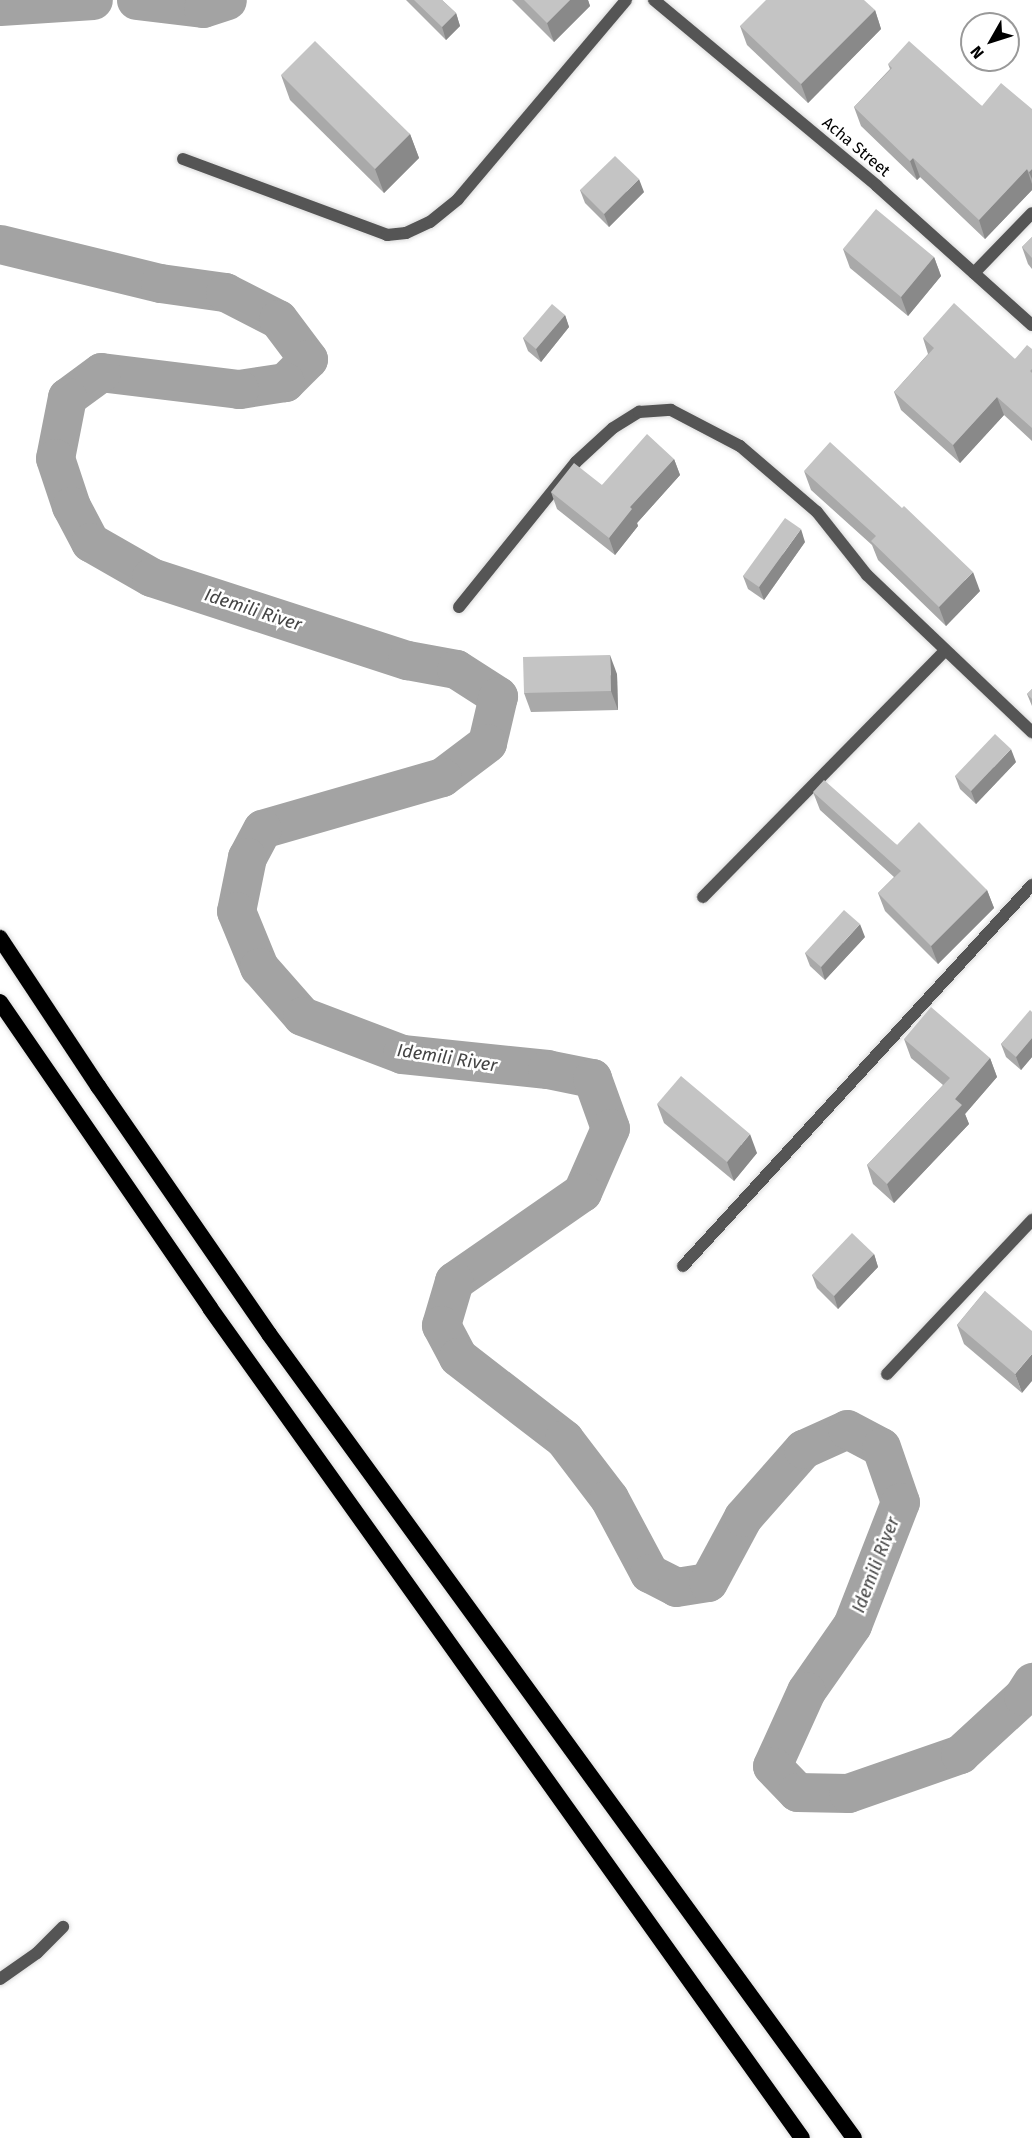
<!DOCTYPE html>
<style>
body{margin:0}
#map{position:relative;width:1032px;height:2138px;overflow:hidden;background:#fff;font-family:"Fira Sans",sans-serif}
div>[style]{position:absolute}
.river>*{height:39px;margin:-19.5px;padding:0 19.5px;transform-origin:19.5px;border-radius:19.5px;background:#a3a3a3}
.roads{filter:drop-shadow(0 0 2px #dbdbdb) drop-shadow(0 0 2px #dbdbdb)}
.minor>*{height:12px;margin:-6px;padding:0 6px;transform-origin:6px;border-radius:6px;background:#555}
.trunk>*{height:16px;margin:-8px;padding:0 8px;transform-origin:8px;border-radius:8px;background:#000}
.wall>*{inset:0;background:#a9a9a9}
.shaded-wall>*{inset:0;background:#898989}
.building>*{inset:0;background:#c4c4c4}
span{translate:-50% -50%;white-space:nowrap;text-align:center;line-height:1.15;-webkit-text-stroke:5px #fff;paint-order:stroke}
.street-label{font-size:16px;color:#000}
.water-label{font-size:18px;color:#444;font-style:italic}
.north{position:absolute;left:960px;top:12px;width:60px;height:60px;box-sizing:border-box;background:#fff;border:2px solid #999;border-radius:50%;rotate:231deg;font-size:16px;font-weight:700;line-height:24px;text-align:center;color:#000}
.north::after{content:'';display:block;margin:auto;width:21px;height:27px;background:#000;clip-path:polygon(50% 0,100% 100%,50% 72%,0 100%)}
</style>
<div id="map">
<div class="river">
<i style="left:136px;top:0;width:67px;rotate:6.8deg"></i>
<i style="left:203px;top:8px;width:25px;rotate:-18deg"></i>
<i style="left:0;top:6px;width:93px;rotate:-3.7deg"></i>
<i style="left:0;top:244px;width:165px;rotate:13.7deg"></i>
<i style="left:160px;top:283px;width:66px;rotate:7.9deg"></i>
<i style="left:225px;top:292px;width:59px;rotate:27deg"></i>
<i style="left:278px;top:319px;width:50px;rotate:53.1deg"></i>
<i style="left:308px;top:359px;width:33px;rotate:135deg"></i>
<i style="left:285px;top:382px;width:47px;rotate:171.3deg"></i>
<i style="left:239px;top:389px;width:139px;rotate:-173deg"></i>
<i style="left:101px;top:372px;width:42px;rotate:143.7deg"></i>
<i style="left:67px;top:397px;width:62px;rotate:101.1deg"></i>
<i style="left:55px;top:458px;width:51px;rotate:71.6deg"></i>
<i style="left:71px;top:506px;width:41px;rotate:62.2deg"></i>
<i style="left:90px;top:542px;width:70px;rotate:29.8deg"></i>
<i style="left:151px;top:577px;width:269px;rotate:18deg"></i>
<i style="left:407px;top:660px;width:50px;rotate:10.4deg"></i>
<i style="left:456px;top:669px;width:50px;rotate:32.7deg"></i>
<i style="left:498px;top:696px;width:48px;rotate:103.2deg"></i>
<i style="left:487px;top:743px;width:56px;rotate:142.9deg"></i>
<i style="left:442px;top:777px;width:187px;rotate:163.9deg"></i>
<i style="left:262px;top:829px;width:32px;rotate:118deg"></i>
<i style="left:247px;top:857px;width:55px;rotate:101.5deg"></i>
<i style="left:236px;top:911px;width:61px;rotate:67.7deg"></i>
<i style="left:259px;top:967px;width:65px;rotate:48.7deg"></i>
<i style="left:302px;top:1016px;width:107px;rotate:20.8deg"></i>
<i style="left:402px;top:1054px;width:146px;rotate:5.9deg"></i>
<i style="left:547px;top:1069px;width:46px;rotate:11.3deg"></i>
<i style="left:592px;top:1078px;width:53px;rotate:70.2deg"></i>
<i style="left:610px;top:1128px;width:70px;rotate:113.6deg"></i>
<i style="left:582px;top:1192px;width:156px;rotate:145.2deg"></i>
<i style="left:454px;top:1281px;width:46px;rotate:106.5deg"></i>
<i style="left:441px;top:1325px;width:36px;rotate:62deg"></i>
<i style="left:458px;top:1357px;width:134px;rotate:37.7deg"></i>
<i style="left:564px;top:1439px;width:74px;rotate:52.7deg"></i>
<i style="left:609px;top:1498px;width:85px;rotate:61.9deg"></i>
<i style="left:649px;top:1573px;width:30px;rotate:27deg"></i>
<i style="left:676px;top:1587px;width:32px;rotate:-9deg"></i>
<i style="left:708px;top:1582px;width:74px;rotate:-61.7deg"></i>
<i style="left:743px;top:1517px;width:91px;rotate:-48.6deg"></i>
<i style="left:803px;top:1449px;width:48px;rotate:-24.4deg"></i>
<i style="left:847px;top:1429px;width:38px;rotate:28deg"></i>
<i style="left:881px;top:1447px;width:58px;rotate:70.9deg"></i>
<i style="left:900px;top:1502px;width:132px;rotate:111.3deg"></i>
<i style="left:852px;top:1625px;width:80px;rotate:124.9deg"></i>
<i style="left:806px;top:1691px;width:82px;rotate:114.4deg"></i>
<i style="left:772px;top:1766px;width:36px;rotate:46deg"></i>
<i style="left:797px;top:1792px;width:51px;rotate:1.1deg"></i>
<i style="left:848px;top:1793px;width:119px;rotate:-19.2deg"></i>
<i style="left:960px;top:1754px;width:86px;rotate:-42.6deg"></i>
<i style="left:1023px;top:1696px;width:17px;rotate:-57deg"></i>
</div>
<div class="roads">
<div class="minor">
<i style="left:654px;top:0;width:290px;rotate:39.8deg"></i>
<i style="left:877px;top:186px;width:208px;rotate:41.9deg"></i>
<i style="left:183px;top:159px;width:218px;rotate:20.4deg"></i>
<i style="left:387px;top:235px;width:19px;rotate:-6deg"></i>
<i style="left:406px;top:233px;width:26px;rotate:-25deg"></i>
<i style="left:430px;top:222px;width:36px;rotate:-39deg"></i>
<i style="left:458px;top:199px;width:260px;rotate:-49.8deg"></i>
<i style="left:974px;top:273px;width:83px;rotate:-46deg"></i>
<i style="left:459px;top:607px;width:186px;rotate:-51.1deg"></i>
<i style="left:576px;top:462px;width:50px;rotate:-42.6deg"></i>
<i style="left:613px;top:428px;width:31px;rotate:-32deg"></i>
<i style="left:639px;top:412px;width:32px;rotate:-4deg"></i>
<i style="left:671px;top:410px;width:78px;rotate:27.6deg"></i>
<i style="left:740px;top:446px;width:101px;rotate:40.6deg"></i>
<i style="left:817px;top:512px;width:80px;rotate:51.6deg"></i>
<i style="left:867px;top:575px;width:228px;rotate:43.6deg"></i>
<i style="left:703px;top:897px;width:345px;rotate:-45.5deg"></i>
<i style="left:683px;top:1266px;width:517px;rotate:-47.51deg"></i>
<i style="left:887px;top:1374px;width:212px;rotate:-46.7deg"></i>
<i style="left:0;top:1979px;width:45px;rotate:-35.1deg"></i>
<i style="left:37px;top:1953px;width:37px;rotate:-45deg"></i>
</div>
<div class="trunk">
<i style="left:0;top:938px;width:178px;rotate:56.5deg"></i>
<i style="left:98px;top:1086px;width:301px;rotate:55.4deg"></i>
<i style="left:269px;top:1334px;width:994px;rotate:53.96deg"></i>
<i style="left:0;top:1002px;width:371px;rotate:55.5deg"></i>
<i style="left:210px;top:1308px;width:1019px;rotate:54.5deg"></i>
</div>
</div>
<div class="wall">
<i style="clip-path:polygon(406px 0,442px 0,456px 13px,460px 26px,446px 40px)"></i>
<i style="clip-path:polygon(512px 0,588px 0,590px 6px,554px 42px)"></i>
<i style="clip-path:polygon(875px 10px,881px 29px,808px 103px,747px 45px,740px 26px)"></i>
<i style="clip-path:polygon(888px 64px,982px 106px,1032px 109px,1032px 190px,985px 239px,920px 177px,917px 180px,861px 126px,854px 107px,890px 69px)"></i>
<i style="clip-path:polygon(281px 75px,410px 134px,419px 158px,384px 193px,290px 100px)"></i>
<i style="clip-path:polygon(580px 190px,644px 192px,609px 227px,585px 203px)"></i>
<i style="clip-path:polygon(1032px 237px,1032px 269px,1028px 264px,1022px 247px)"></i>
<i style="clip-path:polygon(843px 249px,934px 257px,941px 276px,908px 316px,850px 268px)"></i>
<i style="clip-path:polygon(565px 315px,569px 327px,541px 362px,528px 351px,523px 338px)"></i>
<i style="clip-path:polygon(923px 338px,1015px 359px,1032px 349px,1032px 441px,1004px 415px,960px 463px,901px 410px,894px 392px,928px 354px)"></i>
<i style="clip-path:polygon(674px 459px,680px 475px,637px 523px,638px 526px,615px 555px,557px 509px,551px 492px,602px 485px)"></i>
<i style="clip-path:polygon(804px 471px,980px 591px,946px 626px,878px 560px,872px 545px,811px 490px)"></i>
<i style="clip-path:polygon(805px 542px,764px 600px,748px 589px,743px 576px)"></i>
<i style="clip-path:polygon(617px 674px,618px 710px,531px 712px,524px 693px)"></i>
<i style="clip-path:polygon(1032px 689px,1032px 706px,1027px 694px)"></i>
<i style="clip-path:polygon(1016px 762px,976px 804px,960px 789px,955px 776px)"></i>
<i style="clip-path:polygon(813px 792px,897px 845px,987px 890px,994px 908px,938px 964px,885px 911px,878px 893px,894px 877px,820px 810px)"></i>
<i style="clip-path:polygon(865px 937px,825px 980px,810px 966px,805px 953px)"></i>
<i style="clip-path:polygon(1032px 1012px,1032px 1057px,1021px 1070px,1006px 1057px,1001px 1044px)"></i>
<i style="clip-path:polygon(904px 1039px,990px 1058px,997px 1077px,965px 1114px,969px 1124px,894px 1203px,873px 1184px,867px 1165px,943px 1085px,911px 1058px)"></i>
<i style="clip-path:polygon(657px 1104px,757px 1153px,734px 1181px,664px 1123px)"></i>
<i style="clip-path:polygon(874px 1254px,878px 1267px,838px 1309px,817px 1288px,812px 1275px)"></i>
<i style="clip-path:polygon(985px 1291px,1022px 1393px,964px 1344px,957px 1325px)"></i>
</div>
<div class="shaded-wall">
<i style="clip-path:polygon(570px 0,588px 0,590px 6px,554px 42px,547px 23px)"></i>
<i style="clip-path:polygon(875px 10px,881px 29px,808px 103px,801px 84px)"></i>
<i style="clip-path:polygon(456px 13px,460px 26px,446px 40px,442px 27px)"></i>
<i style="clip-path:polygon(410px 134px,419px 158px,384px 193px,375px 169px)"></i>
<i style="clip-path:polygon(913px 158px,920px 177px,917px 180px,910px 161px)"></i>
<i style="clip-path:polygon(1027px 169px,1032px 184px,1032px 190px,985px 239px,979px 220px)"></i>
<i style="clip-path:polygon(1032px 169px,1032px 179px,1029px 172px)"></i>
<i style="clip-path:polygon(639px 179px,644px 192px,609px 227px,604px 214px)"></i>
<i style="clip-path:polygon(934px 257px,941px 276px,908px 316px,901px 297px)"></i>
<i style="clip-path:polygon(565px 315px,569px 327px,541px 362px,536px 349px)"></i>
<i style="clip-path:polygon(997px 397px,1004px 415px,960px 463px,953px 445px)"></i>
<i style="clip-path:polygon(674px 459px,680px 475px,637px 523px,638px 526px,615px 555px,609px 538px,630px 507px)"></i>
<i style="clip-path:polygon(801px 529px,805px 542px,764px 600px,759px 587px)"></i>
<i style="clip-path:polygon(973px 572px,980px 591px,946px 626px,939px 607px)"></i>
<i style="clip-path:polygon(610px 655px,617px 674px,618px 710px,611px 691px)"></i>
<i style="clip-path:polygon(1011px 749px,1016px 762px,976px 804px,971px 791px)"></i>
<i style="clip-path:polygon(987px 890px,994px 908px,938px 964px,931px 946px)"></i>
<i style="clip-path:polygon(860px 924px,865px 937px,825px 980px,821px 967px)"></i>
<i style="clip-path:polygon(1032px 1038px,1032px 1057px,1021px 1070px,1016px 1057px)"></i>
<i style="clip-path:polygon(990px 1058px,997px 1077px,965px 1114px,969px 1124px,894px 1203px,887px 1184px,955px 1099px)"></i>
<i style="clip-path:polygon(750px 1134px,757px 1153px,734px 1181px,727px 1162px)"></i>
<i style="clip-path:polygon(874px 1254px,878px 1267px,838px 1309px,834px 1296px)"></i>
<i style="clip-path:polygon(1032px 1354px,1032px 1381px,1022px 1393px,1015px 1374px)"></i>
</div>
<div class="building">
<i style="clip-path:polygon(414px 0,442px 0,456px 13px,442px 27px)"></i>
<i style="clip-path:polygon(524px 0,570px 0,547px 23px)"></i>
<i style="clip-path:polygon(766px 0,864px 0,875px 10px,801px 84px,740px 26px)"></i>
<i style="clip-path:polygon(315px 41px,410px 134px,375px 169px,281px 75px)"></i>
<i style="clip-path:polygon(909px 41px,982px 106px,1001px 83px,1032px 109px,1032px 169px,1029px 172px,1027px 169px,979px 220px,913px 158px,910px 161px,854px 107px,892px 68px,888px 64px)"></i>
<i style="clip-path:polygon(615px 156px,639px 179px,604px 214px,580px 190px)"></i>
<i style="clip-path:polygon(876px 209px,934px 257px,901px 297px,843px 249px)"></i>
<i style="clip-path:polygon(1032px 237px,1032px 258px,1022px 247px)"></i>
<i style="clip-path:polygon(954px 303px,1015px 359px,1027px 345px,1032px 349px,1032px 369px,1030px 371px,1032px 373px,1032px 428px,997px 397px,953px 445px,894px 392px,934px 348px,923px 338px)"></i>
<i style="clip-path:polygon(552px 304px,565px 315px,536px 349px,523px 338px)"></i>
<i style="clip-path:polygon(647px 434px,674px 459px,630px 507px,632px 509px,609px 538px,551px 492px,574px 463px,602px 485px)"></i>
<i style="clip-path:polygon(830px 442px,902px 508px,904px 506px,973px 572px,939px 607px,871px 541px,876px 536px,804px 471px)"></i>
<i style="clip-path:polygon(785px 518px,801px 529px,759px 587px,743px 576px)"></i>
<i style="clip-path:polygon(610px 655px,611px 691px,524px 693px,523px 657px)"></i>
<i style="clip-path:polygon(1032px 689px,1032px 699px,1027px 694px)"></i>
<i style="clip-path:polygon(995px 734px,1011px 749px,971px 791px,955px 776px)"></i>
<i style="clip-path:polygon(824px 780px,897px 845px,919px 822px,987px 890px,931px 946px,878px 893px,901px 871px,813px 792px)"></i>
<i style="clip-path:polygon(844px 910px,860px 924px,821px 967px,805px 953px)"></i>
<i style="clip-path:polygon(931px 1007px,990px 1058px,955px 1099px,962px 1105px,887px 1184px,867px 1165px,950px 1078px,904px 1039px)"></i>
<i style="clip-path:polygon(1030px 1010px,1032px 1012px,1032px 1038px,1016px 1057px,1001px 1044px)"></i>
<i style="clip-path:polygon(681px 1076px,750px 1134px,727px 1162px,657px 1104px)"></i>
<i style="clip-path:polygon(852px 1233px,874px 1254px,834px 1296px,812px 1275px)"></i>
<i style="clip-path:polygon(985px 1291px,1032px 1331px,1032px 1354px,1015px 1374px,957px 1325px)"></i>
</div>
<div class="street-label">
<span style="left:856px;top:147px;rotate:40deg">Acha Street</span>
</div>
<div class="water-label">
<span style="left:253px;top:610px;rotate:18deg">Idemili River</span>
<span style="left:447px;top:1058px;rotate:9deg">Idemili River</span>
<span style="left:876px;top:1565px;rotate:-69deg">Idemili River</span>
</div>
<div class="north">N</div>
</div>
